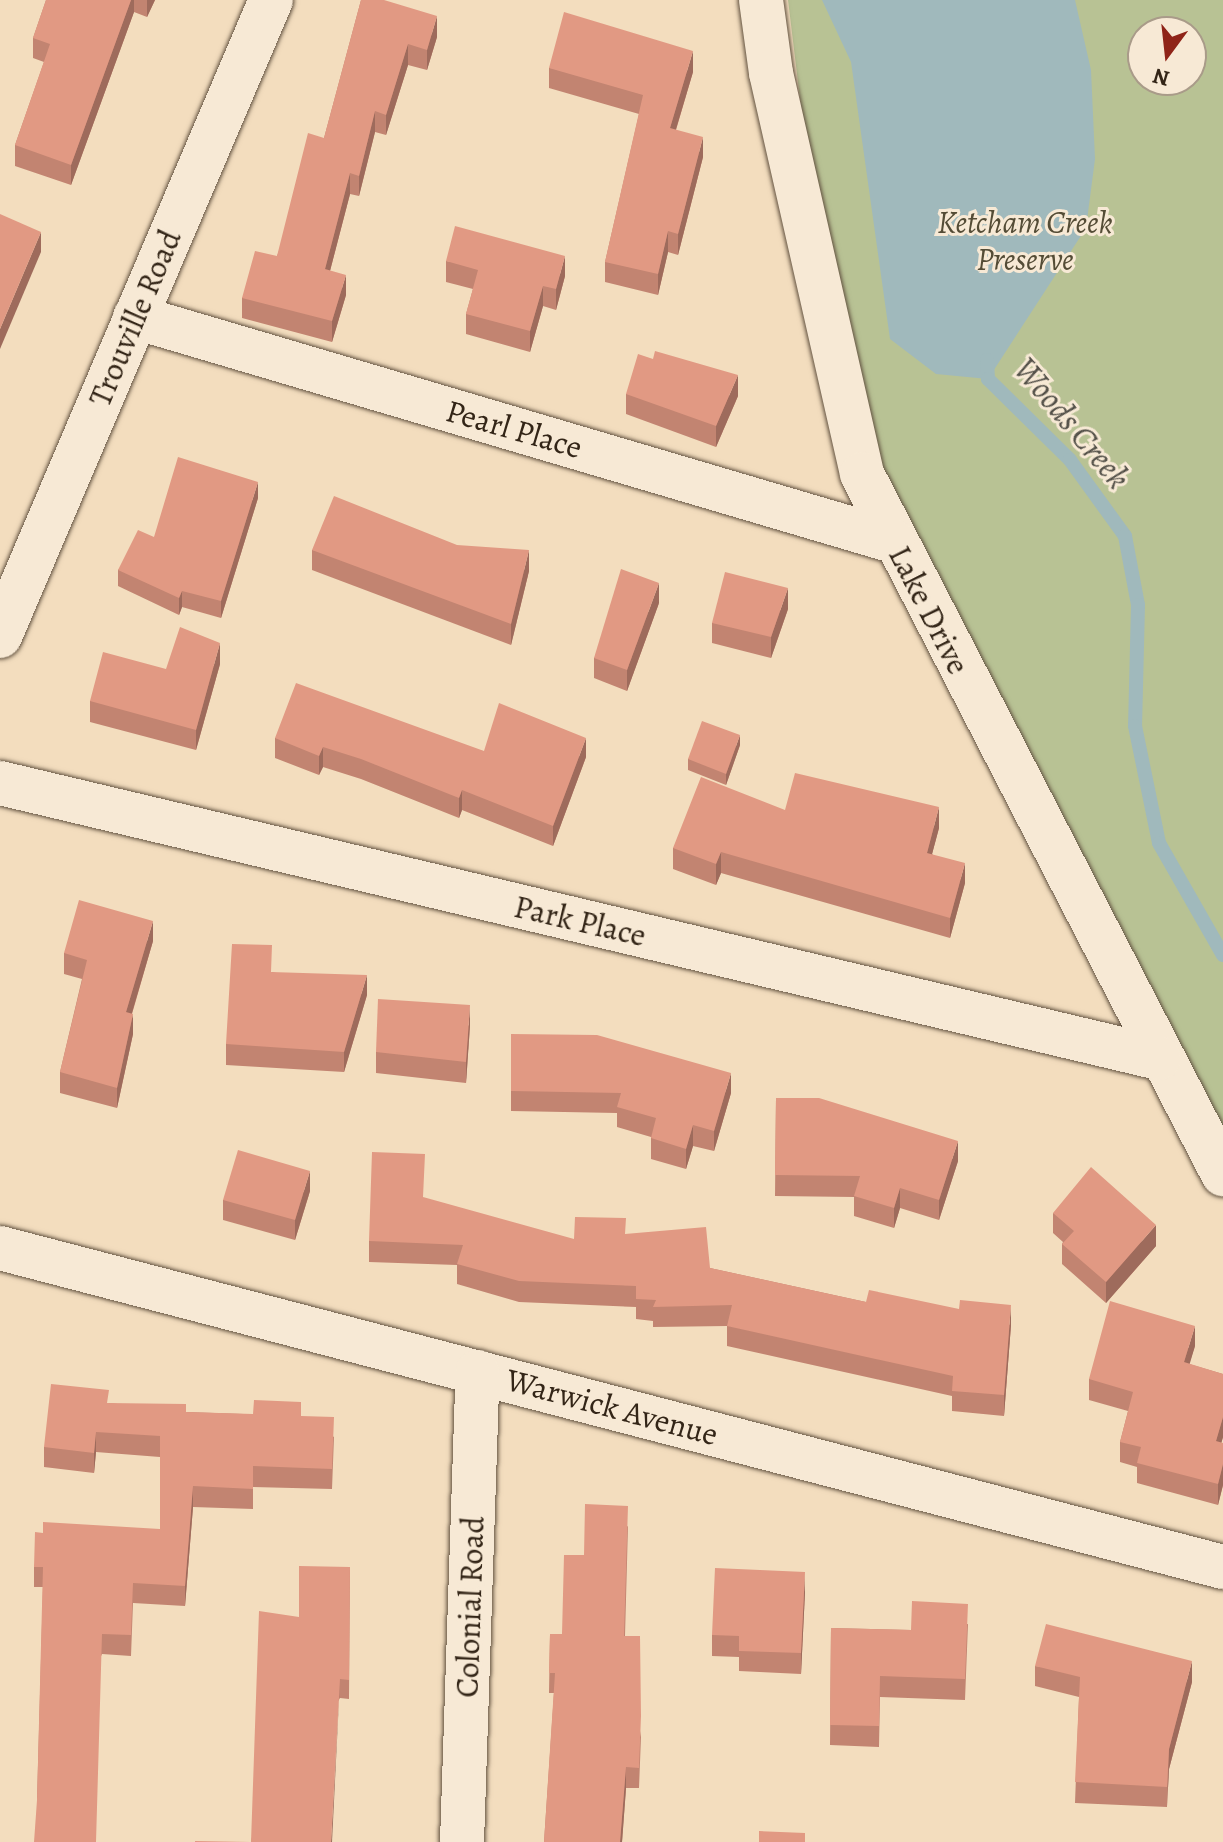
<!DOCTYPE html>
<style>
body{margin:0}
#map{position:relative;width:1223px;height:1842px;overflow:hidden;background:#f3ddbe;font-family:Alegreya,serif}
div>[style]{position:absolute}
.green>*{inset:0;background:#b8c294}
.water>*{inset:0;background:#a0b9bc}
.stream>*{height:14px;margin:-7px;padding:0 7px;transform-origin:7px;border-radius:7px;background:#a0b9bc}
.roads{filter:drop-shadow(0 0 2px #635341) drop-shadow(0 0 2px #635341)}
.minor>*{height:44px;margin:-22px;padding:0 22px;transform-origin:22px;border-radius:22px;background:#f7e9d5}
.wall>*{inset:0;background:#c28471}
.shaded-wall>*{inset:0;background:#9e6b5c}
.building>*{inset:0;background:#e19983}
span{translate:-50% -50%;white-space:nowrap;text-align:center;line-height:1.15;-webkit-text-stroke:6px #f7e9d5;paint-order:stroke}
.park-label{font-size:32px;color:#544c36;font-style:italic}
.street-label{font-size:32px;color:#332517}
.water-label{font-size:34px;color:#545149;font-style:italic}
.north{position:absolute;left:1127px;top:16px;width:80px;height:80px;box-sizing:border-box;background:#f7e9d5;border:2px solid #a99b89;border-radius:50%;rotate:195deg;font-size:22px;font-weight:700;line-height:32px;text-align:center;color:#332517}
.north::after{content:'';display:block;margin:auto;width:28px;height:36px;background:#8f2418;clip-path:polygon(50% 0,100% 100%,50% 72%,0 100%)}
</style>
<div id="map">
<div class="green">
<i style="clip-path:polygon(evenodd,788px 0,1223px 0,1223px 1135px,869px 454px,811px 189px,788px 0,1143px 32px,1191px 32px,1191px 80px,1143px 80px,1143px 32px)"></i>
</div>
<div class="water">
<i style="clip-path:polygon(822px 0,1075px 0,1091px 70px,1095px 159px,1086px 228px,988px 379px,936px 374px,890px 339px,851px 62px)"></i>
</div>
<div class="stream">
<i style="left:987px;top:360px;width:19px;rotate:87deg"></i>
<i style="left:988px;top:379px;width:115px;rotate:44.6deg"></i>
<i style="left:1070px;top:460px;width:94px;rotate:54.1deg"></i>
<i style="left:1125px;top:536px;width:70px;rotate:79.3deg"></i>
<i style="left:1138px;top:605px;width:121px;rotate:91.4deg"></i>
<i style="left:1135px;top:726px;width:119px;rotate:78.4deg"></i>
<i style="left:1159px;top:843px;width:129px;rotate:60.3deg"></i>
</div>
<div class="roads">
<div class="minor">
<i style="left:761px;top:0;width:74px;rotate:82.2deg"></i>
<i style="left:771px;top:73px;width:411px;rotate:77.2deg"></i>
<i style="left:862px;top:474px;width:788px;rotate:62.72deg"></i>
<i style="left:135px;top:317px;width:790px;rotate:16.46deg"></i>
<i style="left:0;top:636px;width:691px;rotate:-66.92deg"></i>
<i style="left:0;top:783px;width:1191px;rotate:13.35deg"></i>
<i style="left:0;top:1248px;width:1264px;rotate:14.62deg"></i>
<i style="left:462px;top:1842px;width:470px;rotate:-88.1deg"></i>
</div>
</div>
<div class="wall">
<i style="clip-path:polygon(46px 0,155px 0,147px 17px,134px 12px,71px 185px,15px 166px,15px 145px,44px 62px,33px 58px,33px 38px)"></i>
<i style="clip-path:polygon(361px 0,437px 37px,427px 70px,408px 65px,386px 135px,375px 132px,359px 196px,350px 194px,330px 271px,346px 295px,332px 342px,242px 318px,242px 298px,277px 256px,324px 138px)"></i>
<i style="clip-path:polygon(549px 68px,693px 72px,676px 130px,703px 157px,678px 255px,668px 252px,658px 295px,605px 282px,605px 262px,639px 114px,549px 88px)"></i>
<i style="clip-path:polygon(446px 261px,565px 276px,556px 310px,543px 306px,530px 352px,466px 334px,466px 314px,473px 289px,446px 282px)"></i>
<i style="clip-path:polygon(626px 394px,738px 396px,716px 447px,626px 414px)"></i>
<i style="clip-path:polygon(258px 498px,221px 618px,182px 607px,179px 615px,118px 586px,118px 570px,154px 537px)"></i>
<i style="clip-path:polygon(312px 550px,529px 571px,511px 645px,312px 570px)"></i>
<i style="clip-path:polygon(659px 603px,627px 691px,594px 678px,594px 658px)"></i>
<i style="clip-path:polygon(788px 609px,771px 658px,712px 643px,712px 623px)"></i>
<i style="clip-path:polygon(220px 664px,196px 750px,90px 722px,90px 701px)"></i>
<i style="clip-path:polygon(275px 738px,484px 751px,586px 757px,553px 846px,462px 810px,459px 818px,361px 779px,323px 767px,319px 775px,275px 758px)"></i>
<i style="clip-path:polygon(740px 745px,726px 785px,688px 770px,688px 759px)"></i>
<i style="clip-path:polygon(785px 810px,939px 828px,932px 854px,965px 883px,950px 938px,721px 873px,716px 885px,673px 869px,673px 848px)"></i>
<i style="clip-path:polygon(153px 941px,132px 1014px,133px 1034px,117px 1108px,60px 1093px,60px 1072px,82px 979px,64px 974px,64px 953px)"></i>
<i style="clip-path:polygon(272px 972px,367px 995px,344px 1072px,226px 1065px,226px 1044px)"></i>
<i style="clip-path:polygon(470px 1025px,466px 1083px,376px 1073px,376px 1052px)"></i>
<i style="clip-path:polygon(511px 1034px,731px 1093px,714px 1151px,693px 1146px,686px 1169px,651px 1159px,651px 1137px,617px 1127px,617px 1113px,511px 1111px)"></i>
<i style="clip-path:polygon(776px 1098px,958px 1161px,939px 1220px,900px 1208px,894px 1228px,854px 1216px,854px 1197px,775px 1196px)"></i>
<i style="clip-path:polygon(310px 1191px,295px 1240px,223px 1220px,223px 1200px)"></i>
<i style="clip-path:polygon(1053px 1213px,1156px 1246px,1106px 1303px,1062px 1264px,1062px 1244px,1063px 1242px,1053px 1233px)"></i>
<i style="clip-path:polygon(626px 1234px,710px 1268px,866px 1302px,1011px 1325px,1004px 1416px,952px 1411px,952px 1396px,727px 1346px,727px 1326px,653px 1327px,653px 1321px,636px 1319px,636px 1307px,519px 1302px,457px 1284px,457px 1265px,369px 1262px,369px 1241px,574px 1239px)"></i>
<i style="clip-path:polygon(1195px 1346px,1189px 1364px,1223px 1374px,1223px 1437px,1221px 1443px,1223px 1443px,1223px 1485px,1218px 1505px,1137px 1483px,1137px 1467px,1120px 1462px,1120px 1442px,1128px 1411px,1089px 1400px,1089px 1379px)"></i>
<i style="clip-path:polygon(109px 1403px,186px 1412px,301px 1416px,334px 1437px,332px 1489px,253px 1487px,253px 1509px,193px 1507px,185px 1606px,133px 1603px,131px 1656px,102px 1654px,37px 1800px,43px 1587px,34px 1587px,34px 1567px,43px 1533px,160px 1529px,160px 1457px,96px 1452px,94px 1473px,44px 1467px,44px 1447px)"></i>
<i style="clip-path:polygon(628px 1526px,625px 1636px,641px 1737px,639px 1788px,626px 1788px,622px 1842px,544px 1842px,554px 1693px,549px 1693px,550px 1634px,562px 1634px,584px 1555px)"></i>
<i style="clip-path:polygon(350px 1567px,349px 1699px,340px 1698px,251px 1842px,299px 1617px)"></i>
<i style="clip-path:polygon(805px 1592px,801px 1674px,739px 1671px,739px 1657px,712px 1656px,712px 1635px)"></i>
<i style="clip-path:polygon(968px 1624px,965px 1700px,880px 1697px,879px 1747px,830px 1745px,831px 1628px,911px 1630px)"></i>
<i style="clip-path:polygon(1035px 1666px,1192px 1682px,1169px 1769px,1167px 1807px,1075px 1803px,1079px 1697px,1035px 1686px)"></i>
</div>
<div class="shaded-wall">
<i style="clip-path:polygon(131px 0,134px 0,134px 12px,71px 185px,71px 165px)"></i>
<i style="clip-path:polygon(147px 0,155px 0,147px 17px)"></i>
<i style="clip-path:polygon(437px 16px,437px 37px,427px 70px,427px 50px)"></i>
<i style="clip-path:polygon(408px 44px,408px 65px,386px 135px,386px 115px)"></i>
<i style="clip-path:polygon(693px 51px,693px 72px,670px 149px,670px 128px)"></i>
<i style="clip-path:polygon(375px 111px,375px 132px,359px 196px,359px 176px)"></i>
<i style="clip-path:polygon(703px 137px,703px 157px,678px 255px,678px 234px)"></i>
<i style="clip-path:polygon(350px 173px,350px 194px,325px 290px,325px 269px)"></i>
<i style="clip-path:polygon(668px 231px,668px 252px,658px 295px,658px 274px)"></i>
<i style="clip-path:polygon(41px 232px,41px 252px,0 349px,0 329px)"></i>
<i style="clip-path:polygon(565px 256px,565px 276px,556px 310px,556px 289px)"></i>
<i style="clip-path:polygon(346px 275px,346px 295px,332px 342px,332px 321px)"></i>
<i style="clip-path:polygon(543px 286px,543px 306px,530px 352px,530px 331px)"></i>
<i style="clip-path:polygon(738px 375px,738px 396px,716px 447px,716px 426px)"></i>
<i style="clip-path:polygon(258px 482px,258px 498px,221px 618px,221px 601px)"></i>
<i style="clip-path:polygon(529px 550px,529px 571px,511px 645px,511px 624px)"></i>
<i style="clip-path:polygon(659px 583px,659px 603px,627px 691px,627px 670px)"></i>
<i style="clip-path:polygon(788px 588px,788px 609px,771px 658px,771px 637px)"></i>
<i style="clip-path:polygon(182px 591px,182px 607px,179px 615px,179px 598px)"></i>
<i style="clip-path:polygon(220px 643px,220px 664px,196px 750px,196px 730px)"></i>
<i style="clip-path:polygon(740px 735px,740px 745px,726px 785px,726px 774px)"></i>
<i style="clip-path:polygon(586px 738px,586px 757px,553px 846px,553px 826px)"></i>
<i style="clip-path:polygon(323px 747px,323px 767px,319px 775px,319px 756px)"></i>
<i style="clip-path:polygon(462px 790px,462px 810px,459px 818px,459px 798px)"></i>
<i style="clip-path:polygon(939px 807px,939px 828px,927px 873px,927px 853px)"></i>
<i style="clip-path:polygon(721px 852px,721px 873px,716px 885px,716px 864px)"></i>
<i style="clip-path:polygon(965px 863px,965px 883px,950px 938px,950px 918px)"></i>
<i style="clip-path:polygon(153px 921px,153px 941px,126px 1033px,126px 1012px)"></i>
<i style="clip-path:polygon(367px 975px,367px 995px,344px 1072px,344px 1052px)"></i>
<i style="clip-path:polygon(470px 1005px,470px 1025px,466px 1083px,466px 1062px)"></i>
<i style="clip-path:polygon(133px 1014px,133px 1034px,117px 1108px,117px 1088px)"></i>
<i style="clip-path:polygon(731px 1073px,731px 1093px,714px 1151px,714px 1131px)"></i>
<i style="clip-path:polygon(693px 1125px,693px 1146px,686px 1169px,686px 1149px)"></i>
<i style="clip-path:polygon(958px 1141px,958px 1161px,939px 1220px,939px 1200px)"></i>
<i style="clip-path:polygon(310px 1171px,310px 1191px,295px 1240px,295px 1220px)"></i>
<i style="clip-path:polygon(900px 1188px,900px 1208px,894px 1228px,894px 1208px)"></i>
<i style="clip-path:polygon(1156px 1225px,1156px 1246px,1106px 1303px,1106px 1282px)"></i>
<i style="clip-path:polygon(1011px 1305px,1011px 1325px,1004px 1416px,1004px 1395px)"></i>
<i style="clip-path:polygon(1195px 1326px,1195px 1346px,1184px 1383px,1184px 1362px)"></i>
<i style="clip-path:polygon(1223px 1417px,1223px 1437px,1216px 1462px,1216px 1441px)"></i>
<i style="clip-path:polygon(96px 1432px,96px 1452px,94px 1473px,94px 1453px)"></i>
<i style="clip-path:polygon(1223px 1464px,1223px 1485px,1218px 1505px,1218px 1484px)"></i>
<i style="clip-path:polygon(193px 1486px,193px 1507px,185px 1606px,185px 1586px)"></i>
<i style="clip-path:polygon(805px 1572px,805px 1592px,801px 1674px,801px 1653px)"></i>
<i style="clip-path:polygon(1192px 1661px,1192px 1682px,1169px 1769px,1167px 1807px,1169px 1749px)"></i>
<i style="clip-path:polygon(340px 1679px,332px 1842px,331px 1842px)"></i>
<i style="clip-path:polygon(626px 1767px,626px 1788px,622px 1842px,620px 1842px)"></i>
</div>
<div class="building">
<i style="clip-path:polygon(46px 0,131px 0,71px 165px,15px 145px,50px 44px,33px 38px)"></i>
<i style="clip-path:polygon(361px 0,384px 0,437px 16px,427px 50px,408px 44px,386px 115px,375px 111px,359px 176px,350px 173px,325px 269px,346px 275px,332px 321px,242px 298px,255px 251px,277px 256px,308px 133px,324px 138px)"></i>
<i style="clip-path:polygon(564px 12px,693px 51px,670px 128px,703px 137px,678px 234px,668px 231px,658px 274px,605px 262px,643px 95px,549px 68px)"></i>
<i style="clip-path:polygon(0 214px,41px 232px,0 329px)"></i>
<i style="clip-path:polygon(455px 226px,565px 256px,556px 289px,543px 286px,530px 331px,466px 314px,478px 270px,446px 261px)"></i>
<i style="clip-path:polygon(655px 351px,738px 375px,716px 426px,626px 394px,638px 354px,653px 359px)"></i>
<i style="clip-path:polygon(178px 457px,258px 482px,221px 601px,182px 591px,179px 598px,118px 570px,138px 530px,154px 537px)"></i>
<i style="clip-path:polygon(334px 496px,457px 545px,529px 550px,511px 624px,312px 550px)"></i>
<i style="clip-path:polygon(621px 569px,659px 583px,627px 670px,594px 658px)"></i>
<i style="clip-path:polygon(725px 572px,788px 588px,771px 637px,712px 623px)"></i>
<i style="clip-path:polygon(180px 627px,220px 643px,196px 730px,90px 701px,103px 652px,166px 669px)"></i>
<i style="clip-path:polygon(296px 683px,484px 751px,499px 703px,586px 738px,553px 826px,462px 790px,459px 798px,361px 759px,323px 747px,319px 756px,275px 738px)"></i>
<i style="clip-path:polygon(702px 721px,740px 735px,726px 774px,688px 759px)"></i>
<i style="clip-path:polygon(795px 773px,939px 807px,927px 853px,965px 863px,950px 918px,721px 852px,716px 864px,673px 848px,701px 777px,785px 810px)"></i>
<i style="clip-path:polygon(79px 900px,153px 921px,126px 1012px,133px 1014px,117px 1088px,60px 1072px,87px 960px,64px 953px)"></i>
<i style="clip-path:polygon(232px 944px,272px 945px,271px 972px,367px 975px,344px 1052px,226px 1044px)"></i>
<i style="clip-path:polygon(378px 999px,470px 1005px,466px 1062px,376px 1052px)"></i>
<i style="clip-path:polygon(511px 1034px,597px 1035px,731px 1073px,714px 1131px,693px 1125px,686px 1149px,651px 1138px,656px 1118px,617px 1107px,621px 1093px,511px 1091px)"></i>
<i style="clip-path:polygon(776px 1098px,819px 1098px,958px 1141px,939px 1200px,900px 1188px,894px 1208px,854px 1196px,860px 1176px,775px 1175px)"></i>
<i style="clip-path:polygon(238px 1150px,310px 1171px,295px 1220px,223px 1200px)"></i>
<i style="clip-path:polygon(372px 1152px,425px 1154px,423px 1197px,574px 1239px,575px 1217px,626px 1218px,625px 1234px,706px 1227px,710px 1268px,866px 1302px,869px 1290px,959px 1309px,960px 1300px,1011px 1305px,1004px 1395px,952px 1391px,953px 1376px,727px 1326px,732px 1305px,653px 1307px,656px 1300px,636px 1299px,636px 1286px,519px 1281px,457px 1264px,463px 1245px,369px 1241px)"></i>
<i style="clip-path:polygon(1091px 1167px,1156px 1225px,1106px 1282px,1062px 1244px,1074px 1231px,1053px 1213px)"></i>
<i style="clip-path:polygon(1110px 1301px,1195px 1326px,1184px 1362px,1223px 1374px,1223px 1417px,1216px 1441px,1223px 1443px,1223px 1464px,1218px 1484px,1137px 1463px,1141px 1447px,1120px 1442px,1133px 1392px,1089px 1379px)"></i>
<i style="clip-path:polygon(51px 1384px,109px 1390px,107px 1403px,186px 1404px,186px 1412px,253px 1414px,254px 1400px,301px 1402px,301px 1416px,334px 1417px,332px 1469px,253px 1466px,253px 1489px,193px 1486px,185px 1586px,133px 1583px,131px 1635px,102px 1634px,96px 1842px,34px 1842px,37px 1800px,43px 1567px,34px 1567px,35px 1532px,43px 1533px,43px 1522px,160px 1529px,160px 1436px,96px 1432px,94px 1453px,44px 1447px)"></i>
<i style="clip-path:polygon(585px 1504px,628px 1506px,624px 1636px,640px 1636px,641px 1716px,639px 1768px,626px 1767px,620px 1842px,544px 1842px,555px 1673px,549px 1673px,550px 1634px,562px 1634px,564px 1555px,584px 1555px)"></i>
<i style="clip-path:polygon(299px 1566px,350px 1567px,349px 1680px,340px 1679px,331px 1842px,195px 1842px,195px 1841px,251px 1842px,259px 1611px,299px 1617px)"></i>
<i style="clip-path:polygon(715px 1568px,805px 1572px,801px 1653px,739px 1651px,739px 1636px,712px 1635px)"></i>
<i style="clip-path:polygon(912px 1601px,968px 1604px,965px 1679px,880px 1676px,879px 1726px,830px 1725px,831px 1628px,911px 1630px)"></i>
<i style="clip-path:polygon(1046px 1624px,1192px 1661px,1169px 1749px,1167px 1787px,1075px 1782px,1080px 1677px,1035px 1666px)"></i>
<i style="clip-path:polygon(759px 1831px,805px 1833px,805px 1842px,759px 1842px)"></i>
</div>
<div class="park-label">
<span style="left:1025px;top:241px">Ketcham Creek<br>Preserve</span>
</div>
<div class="street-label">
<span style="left:135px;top:318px;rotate:-67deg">Trouville Road</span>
<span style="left:514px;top:429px;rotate:16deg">Pearl Place</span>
<span style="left:929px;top:610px;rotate:63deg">Lake Drive</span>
<span style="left:580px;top:921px;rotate:13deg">Park Place</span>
<span style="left:612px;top:1407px;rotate:15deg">Warwick Avenue</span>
<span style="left:470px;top:1607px;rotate:-88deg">Colonial Road</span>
</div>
<div class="water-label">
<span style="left:1072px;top:423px;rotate:50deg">Woods Creek</span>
</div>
<div class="north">N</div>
</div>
